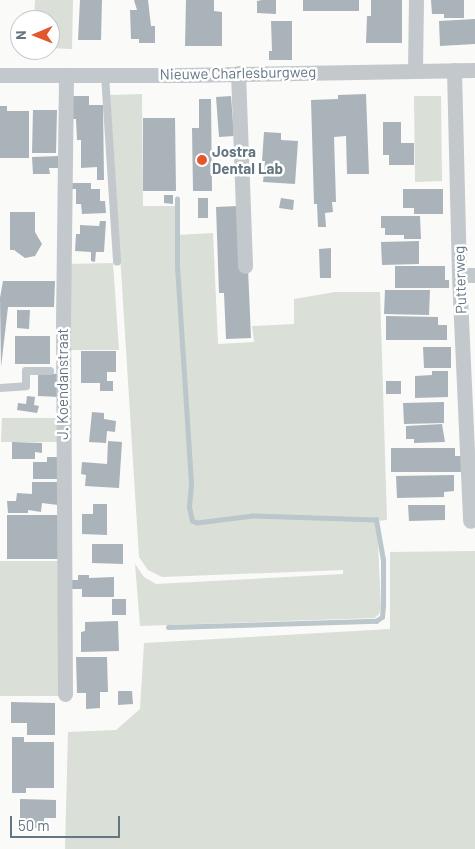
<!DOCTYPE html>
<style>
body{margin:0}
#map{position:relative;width:475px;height:849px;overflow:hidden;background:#fafaf8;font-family:Barlow,sans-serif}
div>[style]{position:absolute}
.green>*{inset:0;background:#dadfd7}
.stream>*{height:4.5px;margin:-2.25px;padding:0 2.25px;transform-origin:2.25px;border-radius:2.25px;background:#bbc7cb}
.building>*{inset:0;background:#aab3b9}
.service>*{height:8px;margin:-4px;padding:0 4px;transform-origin:4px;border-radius:4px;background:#c3c8cc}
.minor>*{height:15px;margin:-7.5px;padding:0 7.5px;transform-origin:7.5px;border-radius:7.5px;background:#c3c8cc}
.dots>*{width:14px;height:14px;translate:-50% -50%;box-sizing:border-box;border:2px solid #fff;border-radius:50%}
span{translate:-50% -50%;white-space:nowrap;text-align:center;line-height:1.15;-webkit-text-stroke:5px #fff;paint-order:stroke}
.street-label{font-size:15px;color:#657683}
.poi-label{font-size:15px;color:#657683;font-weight:700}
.left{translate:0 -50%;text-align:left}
.north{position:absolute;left:10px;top:10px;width:50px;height:50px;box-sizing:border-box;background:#fff;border:1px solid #c1c8cd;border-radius:50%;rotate:269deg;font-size:14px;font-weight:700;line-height:20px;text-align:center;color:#657683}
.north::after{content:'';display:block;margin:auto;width:18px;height:22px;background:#e4572e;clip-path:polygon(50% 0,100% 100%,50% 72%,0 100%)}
.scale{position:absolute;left:10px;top:816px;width:110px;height:22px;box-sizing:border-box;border:2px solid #657683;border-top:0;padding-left:6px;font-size:15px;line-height:18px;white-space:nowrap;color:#657683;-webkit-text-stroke:4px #fff;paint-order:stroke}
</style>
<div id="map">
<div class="green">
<i style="clip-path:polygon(35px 0,73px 0,72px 49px,50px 48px,50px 20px,34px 20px)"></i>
<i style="clip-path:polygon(142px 94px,143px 206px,177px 206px,177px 235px,213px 233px,218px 344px,254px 342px,252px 326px,294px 324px,294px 299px,335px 292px,380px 292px,387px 520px,377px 521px,381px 608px,379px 614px,375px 618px,140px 626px,135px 564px,144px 577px,156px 584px,343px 574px,343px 570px,162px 577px,148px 570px,139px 557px,110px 95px)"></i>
<i style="clip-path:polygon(414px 96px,441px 96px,442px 181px,415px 182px)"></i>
<i style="clip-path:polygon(113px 263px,119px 350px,67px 350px,66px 264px)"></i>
<i style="clip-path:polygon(2px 418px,57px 418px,58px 442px,1px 442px)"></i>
<i style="clip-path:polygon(475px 551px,475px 849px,65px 849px,68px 732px,116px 730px,140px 709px,144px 643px,390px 629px,390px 552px)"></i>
<i style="clip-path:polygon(0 561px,60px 561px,61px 696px,0 696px)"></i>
</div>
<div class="stream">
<i style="left:168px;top:627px;width:208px;rotate:-1.7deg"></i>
<i style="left:376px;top:621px;width:7px;rotate:-34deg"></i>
<i style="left:382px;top:617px;width:11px;rotate:-85deg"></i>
<i style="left:383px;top:606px;width:46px;rotate:-90deg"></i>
<i style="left:383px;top:560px;width:41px;rotate:-99.9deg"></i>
<i style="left:376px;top:520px;width:123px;rotate:-178.1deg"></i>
<i style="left:253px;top:516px;width:56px;rotate:172.9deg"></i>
<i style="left:197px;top:523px;width:5px;rotate:-158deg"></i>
<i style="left:192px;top:521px;width:14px;rotate:-102deg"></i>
<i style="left:189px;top:507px;width:24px;rotate:-85deg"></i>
<i style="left:191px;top:483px;width:215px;rotate:-93.7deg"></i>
<i style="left:177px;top:268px;width:69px;rotate:-90deg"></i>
</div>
<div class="building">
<i style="clip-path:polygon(80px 0,102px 0,101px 40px,78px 40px)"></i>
<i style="clip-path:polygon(134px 0,148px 0,151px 26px,155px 26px,155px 43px,139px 43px,139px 39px,131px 39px,130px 10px,137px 10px)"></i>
<i style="clip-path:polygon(186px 0,214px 0,214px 11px,222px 12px,222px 46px,185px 46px)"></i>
<i style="clip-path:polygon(262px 0,276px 0,276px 14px,257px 13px,257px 1px)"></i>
<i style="clip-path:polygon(303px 0,359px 0,359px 11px,303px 11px)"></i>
<i style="clip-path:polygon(371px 0,402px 0,402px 43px,366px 43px,367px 16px,371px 16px)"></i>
<i style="clip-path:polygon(431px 0,464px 0,464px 18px,444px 18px,444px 14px,432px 14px)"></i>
<i style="clip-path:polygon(475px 19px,475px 44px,440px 46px,439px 21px)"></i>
<i style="clip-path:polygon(271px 21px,292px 21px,292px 60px,269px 60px,269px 51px,272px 51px)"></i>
<i style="clip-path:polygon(366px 94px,369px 174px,347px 174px,346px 136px,334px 137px,336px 202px,332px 202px,333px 212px,325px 213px,326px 227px,318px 227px,317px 204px,314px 204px,311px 100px,338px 99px,338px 95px)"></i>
<i style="clip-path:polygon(72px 96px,89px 96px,89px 105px,103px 105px,104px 180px,97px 180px,97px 167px,81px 168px,81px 140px,77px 140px,76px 119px,72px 119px)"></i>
<i style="clip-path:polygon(231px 96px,234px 136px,219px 137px,216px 97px)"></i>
<i style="clip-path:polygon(199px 99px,211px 99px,212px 191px,193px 191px,192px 128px,199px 128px)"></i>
<i style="clip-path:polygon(0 106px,7px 106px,7px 111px,29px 111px,29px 158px,0 158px)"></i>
<i style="clip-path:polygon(33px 110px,57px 110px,56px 153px,32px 153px)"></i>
<i style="clip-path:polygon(143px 118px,175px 118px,176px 191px,143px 191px)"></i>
<i style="clip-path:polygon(383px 122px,401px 122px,401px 143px,414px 143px,414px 165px,389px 165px,389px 155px,383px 155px)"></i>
<i style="clip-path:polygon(264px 132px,281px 133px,281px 140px,298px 141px,295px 184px,263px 182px,265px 161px,262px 161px)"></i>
<i style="clip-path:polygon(59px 156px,59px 168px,49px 168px,50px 174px,33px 174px,32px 157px)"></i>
<i style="clip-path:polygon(71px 183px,91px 183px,91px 189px,100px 189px,100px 201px,105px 201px,106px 213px,82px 214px,81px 204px,76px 204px,76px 189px,71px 189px)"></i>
<i style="clip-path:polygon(403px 189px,443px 189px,443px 214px,414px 214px,414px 208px,403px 208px)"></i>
<i style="clip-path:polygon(164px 195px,173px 195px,173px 204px,164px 203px)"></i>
<i style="clip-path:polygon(198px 198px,208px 198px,208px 218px,198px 218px)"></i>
<i style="clip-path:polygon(281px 198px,294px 200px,293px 210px,279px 208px)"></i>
<i style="clip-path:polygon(238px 206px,248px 268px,251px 338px,226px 339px,224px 293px,219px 293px,216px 207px)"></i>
<i style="clip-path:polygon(10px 212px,35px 212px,35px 232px,42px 244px,35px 256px,25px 258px,14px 250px,10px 250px)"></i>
<i style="clip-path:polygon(381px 216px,420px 216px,421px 239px,404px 239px,404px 235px,385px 235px,385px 228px,381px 228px)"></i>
<i style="clip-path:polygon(100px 221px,106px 221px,104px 252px,96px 252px,95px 262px,91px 261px,91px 252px,75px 251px,76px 234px,80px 234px,80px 225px,99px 226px)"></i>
<i style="clip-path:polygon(419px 241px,419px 264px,382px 265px,381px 242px)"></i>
<i style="clip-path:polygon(331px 248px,331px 278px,320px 278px,319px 249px)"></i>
<i style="clip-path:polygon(395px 266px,445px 266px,445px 280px,449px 280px,449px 288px,395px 288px)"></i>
<i style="clip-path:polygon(3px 281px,55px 281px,54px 307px,8px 307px,1px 367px,0 298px)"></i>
<i style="clip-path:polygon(385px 290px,430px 290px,429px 315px,384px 314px)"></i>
<i style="clip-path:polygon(17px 310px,30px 310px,29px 329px,17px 328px)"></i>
<i style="clip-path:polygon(386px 316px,438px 317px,438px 325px,447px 325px,447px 340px,386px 340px)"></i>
<i style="clip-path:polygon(15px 336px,50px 336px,50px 364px,15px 364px)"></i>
<i style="clip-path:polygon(423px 347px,451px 347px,451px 368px,424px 368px)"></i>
<i style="clip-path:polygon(81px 351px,116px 351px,116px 372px,107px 372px,107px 381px,113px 381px,113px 391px,100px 391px,100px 383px,81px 383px)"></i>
<i style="clip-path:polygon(432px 371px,448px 371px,448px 397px,415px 398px,415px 376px,432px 375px)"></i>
<i style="clip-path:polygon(38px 373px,59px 374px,59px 397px,38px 396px)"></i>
<i style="clip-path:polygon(386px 381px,401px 381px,401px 394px,386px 394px)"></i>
<i style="clip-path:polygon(27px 396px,35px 397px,34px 405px,39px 406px,37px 413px,17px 410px,18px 403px,26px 404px)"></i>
<i style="clip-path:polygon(444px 402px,444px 423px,404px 424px,403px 403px)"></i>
<i style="clip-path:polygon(92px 412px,104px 413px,104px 419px,116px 421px,115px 432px,107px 431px,106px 443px,89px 442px)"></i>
<i style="clip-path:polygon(442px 424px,445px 442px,414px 443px,414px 439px,406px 439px,406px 426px)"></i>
<i style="clip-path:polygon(108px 441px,122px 442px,119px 488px,85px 486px,86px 475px,81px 474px,82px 462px,107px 464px)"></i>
<i style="clip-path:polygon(12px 442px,42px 443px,42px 453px,35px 452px,35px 459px,12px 459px)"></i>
<i style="clip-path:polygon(391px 448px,455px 448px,455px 456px,463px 456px,463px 472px,391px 472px)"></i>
<i style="clip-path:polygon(47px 457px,57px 457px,57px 479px,33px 479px,33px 462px,47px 462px)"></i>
<i style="clip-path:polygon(454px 475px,454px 491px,444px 492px,444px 497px,397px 498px,396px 476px)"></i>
<i style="clip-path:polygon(32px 482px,58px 482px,58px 505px,42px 503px,41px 512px,28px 510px,28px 513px,8px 513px,7px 501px,16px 501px,17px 493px,32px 494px)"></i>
<i style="clip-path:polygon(93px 504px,107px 504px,107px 535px,82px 534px,82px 514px,93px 514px)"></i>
<i style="clip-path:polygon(408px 505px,445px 505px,445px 520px,409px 521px)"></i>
<i style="clip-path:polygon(7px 515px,58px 515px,58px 559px,7px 559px)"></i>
<i style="clip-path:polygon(92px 544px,123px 544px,123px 564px,92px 563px)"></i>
<i style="clip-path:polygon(78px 575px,89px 575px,89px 578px,114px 577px,114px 597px,82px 597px,82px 589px,71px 589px,71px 580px,78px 580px)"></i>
<i style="clip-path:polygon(112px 599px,126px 599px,126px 615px,112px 615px)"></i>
<i style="clip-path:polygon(118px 621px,119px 651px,81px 652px,81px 632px,85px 631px,85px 622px)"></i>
<i style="clip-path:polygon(76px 657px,107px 657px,108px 692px,100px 692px,100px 708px,86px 709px,86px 693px,77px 693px)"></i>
<i style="clip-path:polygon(118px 691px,132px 691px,133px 704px,118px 705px)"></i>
<i style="clip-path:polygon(11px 702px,55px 703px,55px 735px,27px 735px,27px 723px,11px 723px)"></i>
<i style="clip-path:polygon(12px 737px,24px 737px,24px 742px,54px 742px,54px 788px,26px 788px,26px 793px,12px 793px)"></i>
<i style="clip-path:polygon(20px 799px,56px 800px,56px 818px,44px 818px,44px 828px,24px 828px,24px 818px,20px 818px)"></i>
</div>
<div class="service">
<i style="left:105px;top:75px;width:187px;rotate:86.3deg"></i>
<i style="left:0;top:388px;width:26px;rotate:-4deg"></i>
<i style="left:26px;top:386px;width:15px;rotate:-90deg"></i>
<i style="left:26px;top:371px;width:24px"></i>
</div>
<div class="minor">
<i style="left:415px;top:70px;width:70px;rotate:-89.2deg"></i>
<i style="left:454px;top:70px;width:205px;rotate:88.6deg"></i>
<i style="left:459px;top:275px;width:246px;rotate:87.4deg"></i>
<i style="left:238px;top:73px;width:193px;rotate:87.9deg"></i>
<i style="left:0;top:75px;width:183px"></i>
<i style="left:183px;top:75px;width:292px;rotate:-1deg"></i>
<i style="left:459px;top:275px;width:16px"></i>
<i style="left:65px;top:694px;width:371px;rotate:-90.3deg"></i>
<i style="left:63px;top:323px;width:248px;rotate:-89.3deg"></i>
</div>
<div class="dots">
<i style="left:202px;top:160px;background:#e4572e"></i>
</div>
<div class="street-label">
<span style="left:238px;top:73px;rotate:-1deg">Nieuwe Charlesburgweg</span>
<span style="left:460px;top:280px;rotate:-92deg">Putterweg</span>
<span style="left:63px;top:384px;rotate:-90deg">J. Koendanstraat</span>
</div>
<div class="poi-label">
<span class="left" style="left:212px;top:160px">Jostra<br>Dental Lab</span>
</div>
<div class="north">N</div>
<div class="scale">50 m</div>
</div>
